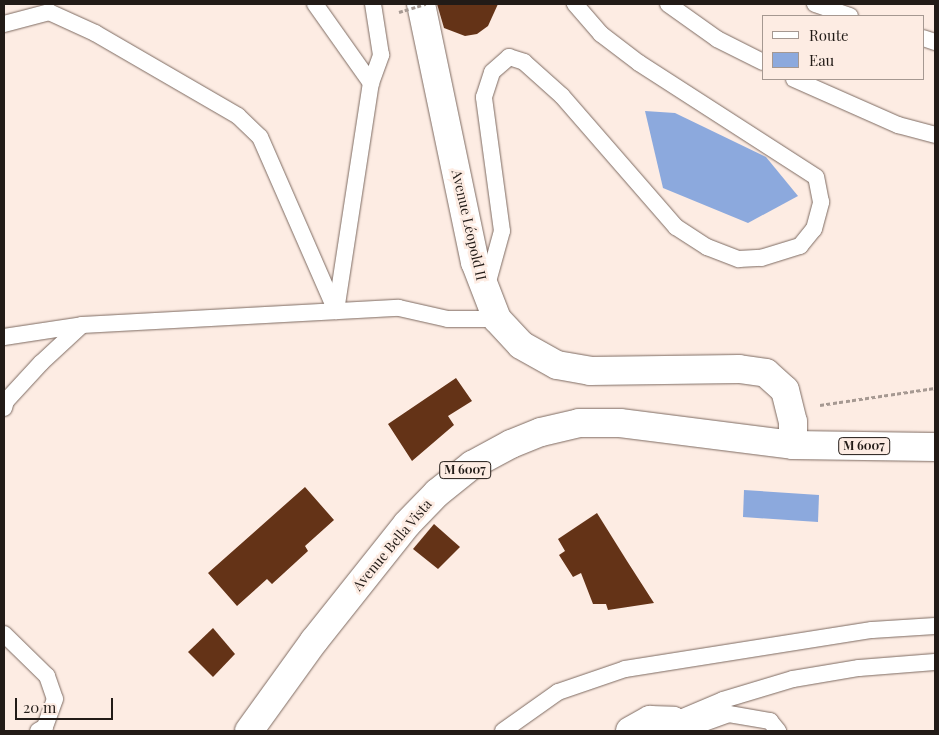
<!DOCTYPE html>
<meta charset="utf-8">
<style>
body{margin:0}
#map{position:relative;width:939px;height:735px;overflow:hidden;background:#fdece3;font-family:"Playfair Display",serif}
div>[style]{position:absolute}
.water>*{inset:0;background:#8ca9dd}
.building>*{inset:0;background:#643317}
.path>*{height:3px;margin-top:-1.5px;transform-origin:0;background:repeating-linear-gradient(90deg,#a69992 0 4px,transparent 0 6.5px)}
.roads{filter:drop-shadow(0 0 1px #7d6a61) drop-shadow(0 0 1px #7d6a61)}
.lane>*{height:16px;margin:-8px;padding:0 8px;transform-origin:8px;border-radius:8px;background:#fff}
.secondary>*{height:28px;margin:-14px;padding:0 14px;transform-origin:14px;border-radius:14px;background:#fff}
.primary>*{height:28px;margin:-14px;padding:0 14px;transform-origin:14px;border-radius:14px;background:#fff}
.path-bridge>*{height:3px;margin-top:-1.5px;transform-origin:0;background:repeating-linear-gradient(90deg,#a69992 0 4px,transparent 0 6.5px)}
span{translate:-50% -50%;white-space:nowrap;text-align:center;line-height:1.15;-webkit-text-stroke:5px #fdece3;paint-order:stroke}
.shield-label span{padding:1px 4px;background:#fdece3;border:1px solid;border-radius:4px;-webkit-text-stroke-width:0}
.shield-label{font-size:12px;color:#221b17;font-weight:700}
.street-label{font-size:14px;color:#221b17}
.frame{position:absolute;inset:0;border:5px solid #221b17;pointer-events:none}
.legend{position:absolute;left:762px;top:15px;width:162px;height:65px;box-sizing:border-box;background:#fdece3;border:1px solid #a59891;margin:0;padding:6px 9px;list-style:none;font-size:15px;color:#221b17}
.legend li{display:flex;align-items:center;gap:10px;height:25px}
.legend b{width:25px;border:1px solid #a59891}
.scale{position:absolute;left:15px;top:698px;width:98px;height:22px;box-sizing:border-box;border:2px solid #221b17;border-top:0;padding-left:6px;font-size:15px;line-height:18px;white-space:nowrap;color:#221b17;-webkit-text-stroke:4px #fdece3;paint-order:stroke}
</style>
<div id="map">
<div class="water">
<i style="clip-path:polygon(645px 111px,675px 113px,766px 157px,798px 196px,748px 223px,663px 188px)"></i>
<i style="clip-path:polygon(744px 490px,819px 495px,818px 522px,743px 517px)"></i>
</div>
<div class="building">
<i style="clip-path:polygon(437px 4px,498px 4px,488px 26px,477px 34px,465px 36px,444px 28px)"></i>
<i style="clip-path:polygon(456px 378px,472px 401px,448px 416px,454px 425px,412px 461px,388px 424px)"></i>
<i style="clip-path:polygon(305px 487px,334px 520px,305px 546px,308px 551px,272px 584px,267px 579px,237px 606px,208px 573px)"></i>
<i style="clip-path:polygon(597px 513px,627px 561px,654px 603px,608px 610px,606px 604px,593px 604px,581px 573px,573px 577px,559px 555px,565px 551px,558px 539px)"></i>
<i style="clip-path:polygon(434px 524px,460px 547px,438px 569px,413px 549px)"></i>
<i style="clip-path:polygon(213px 628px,235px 654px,213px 677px,188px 652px)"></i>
</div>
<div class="path">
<i style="left:820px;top:405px;width:116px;rotate:-8.4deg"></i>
</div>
<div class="roads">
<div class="lane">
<i style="left:315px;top:4px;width:97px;rotate:54.7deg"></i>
<i style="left:668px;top:4px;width:60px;rotate:35.5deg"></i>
<i style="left:717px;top:39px;width:51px;rotate:26.6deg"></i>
<i style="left:815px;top:4px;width:37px;rotate:19deg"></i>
<i style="left:4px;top:24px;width:47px;rotate:-14.9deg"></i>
<i style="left:49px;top:12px;width:51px;rotate:24.5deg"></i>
<i style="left:95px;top:33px;width:165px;rotate:30.1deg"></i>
<i style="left:238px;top:116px;width:30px;rotate:44deg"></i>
<i style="left:260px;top:137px;width:190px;rotate:66.4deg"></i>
<i style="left:923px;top:38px;width:13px;rotate:18deg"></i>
<i style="left:794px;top:79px;width:114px;rotate:23.9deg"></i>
<i style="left:898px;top:125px;width:38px;rotate:15deg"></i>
<i style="left:486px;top:289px;width:60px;rotate:-74.6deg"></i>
<i style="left:502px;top:231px;width:135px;rotate:-97.7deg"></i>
<i style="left:484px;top:97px;width:26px;rotate:-72deg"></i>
<i style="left:492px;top:72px;width:23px;rotate:-41deg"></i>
<i style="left:509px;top:57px;width:16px;rotate:18deg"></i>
<i style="left:524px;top:62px;width:51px;rotate:41.8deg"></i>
<i style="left:562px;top:96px;width:174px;rotate:49deg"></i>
<i style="left:676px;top:227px;width:37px;rotate:33deg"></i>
<i style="left:707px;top:247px;width:34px;rotate:21deg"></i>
<i style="left:739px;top:259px;width:22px;rotate:-3deg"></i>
<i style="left:761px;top:258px;width:41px;rotate:-17.1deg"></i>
<i style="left:800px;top:246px;width:22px;rotate:-51deg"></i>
<i style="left:814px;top:229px;width:28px;rotate:-75deg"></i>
<i style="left:821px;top:202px;width:25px;rotate:-101deg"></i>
<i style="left:816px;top:177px;width:211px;rotate:-147.2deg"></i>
<i style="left:639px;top:63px;width:48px;rotate:-142.7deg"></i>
<i style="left:601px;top:34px;width:40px;rotate:-131deg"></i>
<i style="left:336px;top:311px;width:231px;rotate:-81.3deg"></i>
<i style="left:371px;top:83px;width:30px;rotate:-70deg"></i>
<i style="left:381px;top:55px;width:52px;rotate:-98.9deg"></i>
<i style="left:4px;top:337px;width:79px;rotate:-8.7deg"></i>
<i style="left:82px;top:325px;width:317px;rotate:-3.1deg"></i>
<i style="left:399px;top:308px;width:50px;rotate:12.7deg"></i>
<i style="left:448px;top:319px;width:49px"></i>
<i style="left:4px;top:408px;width:7px;rotate:-74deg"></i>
<i style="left:6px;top:401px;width:52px;rotate:-47.4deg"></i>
<i style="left:41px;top:363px;width:56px;rotate:-42.8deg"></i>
<i style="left:4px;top:634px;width:60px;rotate:44.3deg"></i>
<i style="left:47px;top:676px;width:24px;rotate:71deg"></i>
<i style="left:55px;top:699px;width:30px;rotate:110deg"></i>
<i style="left:45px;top:727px;width:8px;rotate:150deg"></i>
<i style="left:673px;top:721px;width:54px;rotate:-22.8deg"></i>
<i style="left:723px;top:700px;width:73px;rotate:-16.7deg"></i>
<i style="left:793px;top:679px;width:67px;rotate:-9.5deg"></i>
<i style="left:859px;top:668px;width:76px;rotate:-4.5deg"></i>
<i style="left:503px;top:731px;width:67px;rotate:-35.3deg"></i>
<i style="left:558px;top:692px;width:71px;rotate:-18.9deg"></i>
<i style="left:625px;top:669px;width:250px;rotate:-9deg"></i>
<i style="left:872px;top:630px;width:63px;rotate:-3.6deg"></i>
<i style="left:682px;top:731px;width:50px;rotate:-19.9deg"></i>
<i style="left:729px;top:714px;width:42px;rotate:9.7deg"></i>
<i style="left:770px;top:721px;width:13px;rotate:51deg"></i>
</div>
<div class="secondary">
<i style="left:421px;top:4px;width:264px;rotate:78.2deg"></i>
<i style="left:475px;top:262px;width:61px;rotate:68.9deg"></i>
<i style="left:497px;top:319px;width:35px;rotate:47deg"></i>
<i style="left:521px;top:345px;width:41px;rotate:29.1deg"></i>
<i style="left:557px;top:365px;width:34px;rotate:10deg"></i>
<i style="left:590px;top:371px;width:149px;rotate:-0.8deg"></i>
<i style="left:739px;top:369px;width:27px;rotate:8deg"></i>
<i style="left:766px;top:373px;width:25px;rotate:42deg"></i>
<i style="left:785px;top:390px;width:33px;rotate:76deg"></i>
<i style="left:793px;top:422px;width:23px;rotate:90deg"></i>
<i style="left:630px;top:731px;width:23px;rotate:-29deg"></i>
<i style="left:650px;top:720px;width:23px;rotate:2deg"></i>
<i style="left:673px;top:721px;width:13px;rotate:48deg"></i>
</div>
<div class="primary">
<i style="left:249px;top:731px;width:111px;rotate:-54.2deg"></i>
<i style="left:314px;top:641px;width:149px;rotate:-51.5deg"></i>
<i style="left:407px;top:524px;width:43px;rotate:-45.9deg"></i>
<i style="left:437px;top:493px;width:45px;rotate:-38.7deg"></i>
<i style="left:472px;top:465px;width:44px;rotate:-28.3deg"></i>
<i style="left:511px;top:444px;width:32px;rotate:-22deg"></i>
<i style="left:541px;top:432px;width:39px;rotate:-13deg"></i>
<i style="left:579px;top:423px;width:41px"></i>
<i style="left:620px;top:423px;width:174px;rotate:7.2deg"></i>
<i style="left:793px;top:445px;width:142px;rotate:0.8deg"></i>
</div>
</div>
<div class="path-bridge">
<i style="left:399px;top:12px;width:28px;rotate:-17deg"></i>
</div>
<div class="shield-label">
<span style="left:864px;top:446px">M 6007</span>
<span style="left:465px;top:470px">M 6007</span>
</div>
<div class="street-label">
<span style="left:469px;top:225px;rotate:77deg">Avenue Léopold II</span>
<span style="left:392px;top:545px;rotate:-50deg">Avenue Bella Vista</span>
</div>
<div class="frame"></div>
<ul class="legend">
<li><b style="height:6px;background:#fff"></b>Route</li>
<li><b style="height:14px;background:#8ca9dd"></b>Eau</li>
</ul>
<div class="scale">20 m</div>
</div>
